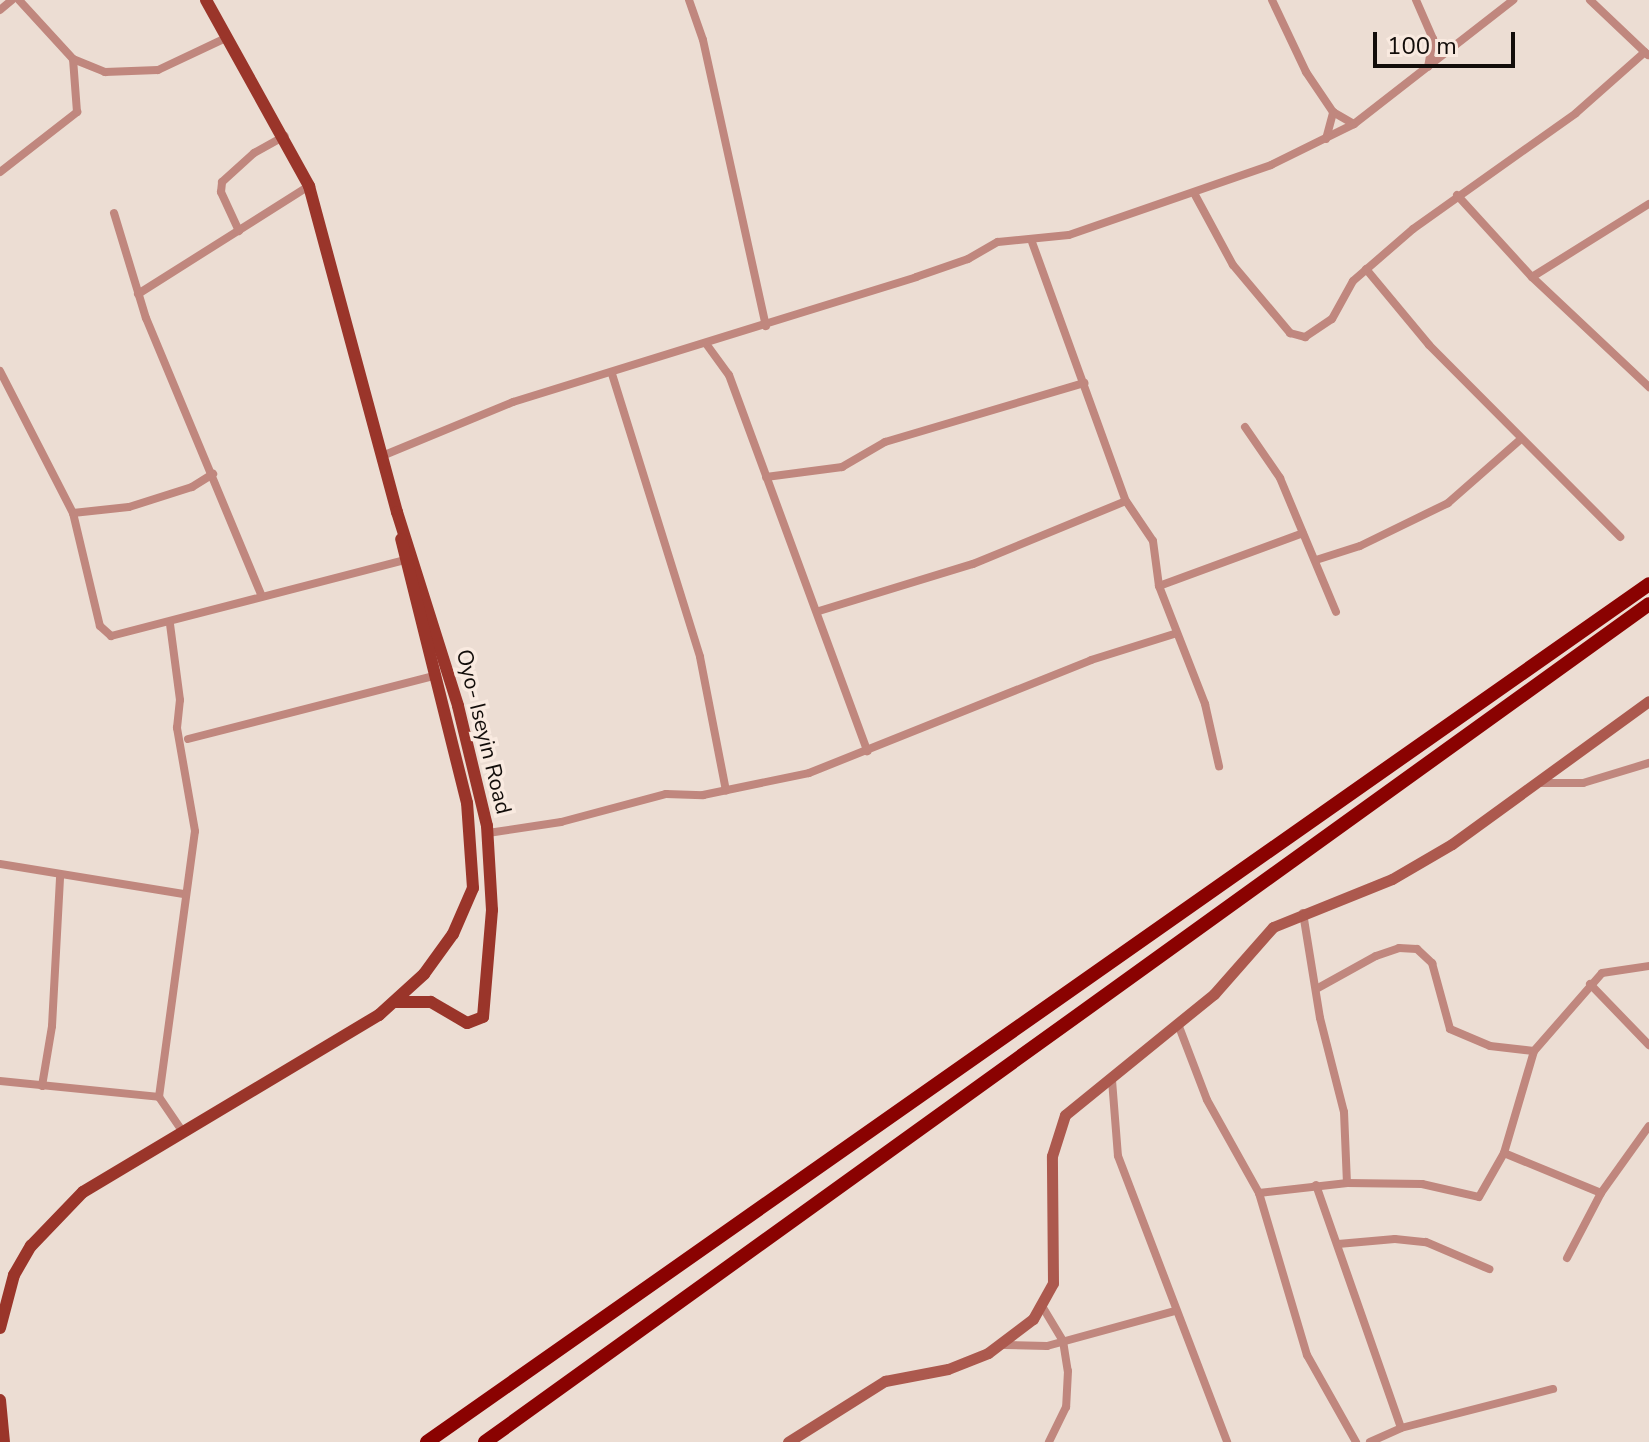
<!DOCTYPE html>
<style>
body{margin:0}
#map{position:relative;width:1649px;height:1442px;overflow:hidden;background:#ecddd3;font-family:"Nunito Sans",sans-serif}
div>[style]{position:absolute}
.street>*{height:8px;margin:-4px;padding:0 4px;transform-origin:4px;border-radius:4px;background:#c0877e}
.secondary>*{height:11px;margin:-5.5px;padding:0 5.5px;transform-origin:5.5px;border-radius:5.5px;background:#ac594e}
.primary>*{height:12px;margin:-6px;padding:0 6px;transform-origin:6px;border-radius:6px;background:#9a352a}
.highway>*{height:14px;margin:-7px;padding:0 7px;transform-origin:7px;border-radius:7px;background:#8a0201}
span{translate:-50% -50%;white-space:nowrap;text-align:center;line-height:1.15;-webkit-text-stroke:7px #f9eae0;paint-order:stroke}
.street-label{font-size:22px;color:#120d0a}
.scale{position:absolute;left:1373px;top:32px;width:142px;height:36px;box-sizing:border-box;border:4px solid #120d0a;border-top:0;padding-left:10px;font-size:24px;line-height:28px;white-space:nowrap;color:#120d0a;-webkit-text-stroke:6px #f9eae0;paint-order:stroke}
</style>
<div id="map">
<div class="street">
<i style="left:19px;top:0;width:80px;rotate:47.5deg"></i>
<i style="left:73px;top:59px;width:35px;rotate:22deg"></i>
<i style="left:105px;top:72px;width:53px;rotate:-2.2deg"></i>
<i style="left:158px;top:70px;width:77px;rotate:-25.2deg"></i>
<i style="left:689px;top:0;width:42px;rotate:70.7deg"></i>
<i style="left:703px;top:40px;width:293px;rotate:77.6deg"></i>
<i style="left:1272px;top:0;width:80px;rotate:64.7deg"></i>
<i style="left:1306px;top:72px;width:48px;rotate:56deg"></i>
<i style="left:1333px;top:112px;width:24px;rotate:30deg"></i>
<i style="left:1416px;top:0;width:43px;rotate:66.4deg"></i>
<i style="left:1433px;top:39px;width:28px;rotate:100deg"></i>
<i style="left:1590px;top:0;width:80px;rotate:43.5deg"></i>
<i style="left:0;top:10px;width:16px;rotate:-40deg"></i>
<i style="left:1326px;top:139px;width:28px;rotate:-75deg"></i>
<i style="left:0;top:172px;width:98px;rotate:-37.9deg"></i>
<i style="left:77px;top:112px;width:53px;rotate:-94.3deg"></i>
<i style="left:1194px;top:193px;width:82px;rotate:61.6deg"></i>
<i style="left:1233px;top:265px;width:89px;rotate:50deg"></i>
<i style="left:1290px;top:333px;width:16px;rotate:15deg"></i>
<i style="left:1305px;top:337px;width:32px;rotate:-34deg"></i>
<i style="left:1332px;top:319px;width:43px;rotate:-61.1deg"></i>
<i style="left:1353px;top:281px;width:79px;rotate:-40.9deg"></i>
<i style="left:1413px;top:229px;width:200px;rotate:-35.4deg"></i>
<i style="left:1576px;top:113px;width:92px;rotate:-41.5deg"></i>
<i style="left:1457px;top:195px;width:111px;rotate:47.6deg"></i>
<i style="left:1532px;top:277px;width:161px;rotate:43.2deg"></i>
<i style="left:114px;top:213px;width:110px;rotate:73.1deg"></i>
<i style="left:146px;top:318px;width:301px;rotate:67.4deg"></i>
<i style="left:239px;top:231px;width:43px;rotate:-114.8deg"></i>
<i style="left:221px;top:192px;width:10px;rotate:-84deg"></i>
<i style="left:222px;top:182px;width:43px;rotate:-42.2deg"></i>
<i style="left:254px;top:153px;width:35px;rotate:-29deg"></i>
<i style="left:1032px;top:242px;width:276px;rotate:70.1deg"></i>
<i style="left:1126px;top:501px;width:48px;rotate:56deg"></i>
<i style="left:1153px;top:541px;width:45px;rotate:82.4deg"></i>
<i style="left:1159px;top:586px;width:127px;rotate:68.7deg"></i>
<i style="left:1205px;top:704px;width:64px;rotate:77.3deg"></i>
<i style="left:1366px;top:269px;width:99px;rotate:50.3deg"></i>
<i style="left:1429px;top:345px;width:271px;rotate:45.1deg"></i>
<i style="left:1532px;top:277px;width:138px;rotate:-32deg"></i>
<i style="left:138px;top:294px;width:202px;rotate:-32.3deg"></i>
<i style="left:707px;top:345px;width:37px;rotate:54deg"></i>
<i style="left:729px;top:375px;width:401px;rotate:69.8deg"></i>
<i style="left:0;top:371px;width:160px;rotate:62.8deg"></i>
<i style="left:73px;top:513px;width:116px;rotate:76.6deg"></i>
<i style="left:100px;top:626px;width:15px;rotate:42deg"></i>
<i style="left:111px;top:636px;width:303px;rotate:-14.5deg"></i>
<i style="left:612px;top:374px;width:296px;rotate:72.7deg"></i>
<i style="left:700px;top:657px;width:136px;rotate:79deg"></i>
<i style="left:1245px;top:427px;width:62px;rotate:55.5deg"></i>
<i style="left:1280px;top:478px;width:145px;rotate:67.3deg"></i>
<i style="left:382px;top:456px;width:142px;rotate:-22.4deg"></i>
<i style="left:513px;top:402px;width:422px;rotate:-17.2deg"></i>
<i style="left:916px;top:277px;width:55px;rotate:-19.1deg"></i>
<i style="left:968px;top:259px;width:34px;rotate:-30deg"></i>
<i style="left:998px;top:242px;width:71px;rotate:-5.6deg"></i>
<i style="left:1069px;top:235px;width:214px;rotate:-19.1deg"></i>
<i style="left:1271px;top:165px;width:93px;rotate:-26.3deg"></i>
<i style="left:1354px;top:124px;width:202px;rotate:-37.9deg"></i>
<i style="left:766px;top:477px;width:77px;rotate:-7.5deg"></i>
<i style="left:842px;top:467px;width:50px;rotate:-30.2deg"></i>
<i style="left:885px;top:442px;width:208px;rotate:-16.5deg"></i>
<i style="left:73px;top:513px;width:56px;rotate:-6.1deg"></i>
<i style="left:129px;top:507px;width:66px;rotate:-17.6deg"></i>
<i style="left:192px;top:487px;width:25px;rotate:-32deg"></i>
<i style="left:1316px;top:560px;width:46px;rotate:-17.7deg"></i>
<i style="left:1360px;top:546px;width:98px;rotate:-26deg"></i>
<i style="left:1448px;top:503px;width:97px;rotate:-41.2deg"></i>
<i style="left:1159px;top:586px;width:153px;rotate:-20.2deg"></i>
<i style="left:819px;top:611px;width:161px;rotate:-17deg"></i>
<i style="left:973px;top:564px;width:165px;rotate:-22.4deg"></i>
<i style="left:188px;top:739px;width:254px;rotate:-14.4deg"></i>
<i style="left:1541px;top:783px;width:42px"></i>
<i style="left:1583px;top:783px;width:69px;rotate:-16.9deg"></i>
<i style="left:488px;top:833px;width:74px;rotate:-8.6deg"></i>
<i style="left:561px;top:822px;width:109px;rotate:-14.9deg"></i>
<i style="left:666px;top:794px;width:37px;rotate:2deg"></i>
<i style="left:703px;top:795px;width:108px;rotate:-11.7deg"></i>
<i style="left:809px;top:773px;width:304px;rotate:-21.8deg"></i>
<i style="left:1091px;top:660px;width:87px;rotate:-17.4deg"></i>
<i style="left:0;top:864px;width:186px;rotate:9.3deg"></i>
<i style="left:1303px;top:913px;width:106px;rotate:80.8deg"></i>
<i style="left:1320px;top:1018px;width:97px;rotate:75.7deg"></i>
<i style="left:1344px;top:1112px;width:71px;rotate:87.6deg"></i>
<i style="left:1590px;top:984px;width:85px;rotate:46deg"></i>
<i style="left:1318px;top:988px;width:66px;rotate:-28.9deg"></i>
<i style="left:1376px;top:956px;width:24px;rotate:-19deg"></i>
<i style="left:1399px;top:948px;width:18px;rotate:3deg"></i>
<i style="left:1417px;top:949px;width:21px;rotate:43deg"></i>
<i style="left:1432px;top:963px;width:68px;rotate:74.7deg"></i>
<i style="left:1450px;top:1029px;width:43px;rotate:23deg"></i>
<i style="left:1490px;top:1046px;width:44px;rotate:6.5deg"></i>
<i style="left:1178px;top:1024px;width:81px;rotate:69.1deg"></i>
<i style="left:1207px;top:1100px;width:107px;rotate:60.8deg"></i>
<i style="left:1259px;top:1193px;width:169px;rotate:73.5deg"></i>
<i style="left:1307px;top:1355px;width:100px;rotate:60.6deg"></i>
<i style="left:1112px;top:1080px;width:76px;rotate:85.5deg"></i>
<i style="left:1118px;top:1156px;width:306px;rotate:69.1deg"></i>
<i style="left:0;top:1081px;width:160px;rotate:5.7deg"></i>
<i style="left:159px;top:1097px;width:42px;rotate:55.6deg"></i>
<i style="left:42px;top:1086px;width:61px;rotate:-80.5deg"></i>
<i style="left:52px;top:1026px;width:150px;rotate:-86.9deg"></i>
<i style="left:159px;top:1097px;width:268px;rotate:-82.3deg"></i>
<i style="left:195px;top:831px;width:105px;rotate:-99.9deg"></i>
<i style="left:177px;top:728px;width:28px;rotate:-84deg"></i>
<i style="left:180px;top:700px;width:77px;rotate:-97.5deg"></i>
<i style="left:1504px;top:1153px;width:105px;rotate:22.4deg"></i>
<i style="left:1316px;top:1185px;width:257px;rotate:70.7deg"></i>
<i style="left:1259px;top:1193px;width:89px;rotate:-6.5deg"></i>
<i style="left:1347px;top:1183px;width:75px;rotate:0.8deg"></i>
<i style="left:1422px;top:1184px;width:58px;rotate:12.8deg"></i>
<i style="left:1479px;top:1197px;width:51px;rotate:-60.4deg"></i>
<i style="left:1504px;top:1153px;width:106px;rotate:-73.6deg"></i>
<i style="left:1534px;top:1051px;width:103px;rotate:-48.9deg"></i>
<i style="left:1602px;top:973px;width:48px;rotate:-8.5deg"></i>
<i style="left:1338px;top:1244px;width:57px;rotate:-5deg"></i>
<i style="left:1395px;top:1239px;width:31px;rotate:6deg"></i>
<i style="left:1426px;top:1242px;width:69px;rotate:23.2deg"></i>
<i style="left:1567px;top:1258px;width:73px;rotate:-62.4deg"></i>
<i style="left:1601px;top:1193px;width:82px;rotate:-54.4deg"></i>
<i style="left:1042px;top:1306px;width:41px;rotate:59deg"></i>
<i style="left:1063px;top:1341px;width:30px;rotate:81deg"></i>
<i style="left:1068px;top:1371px;width:36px;rotate:93deg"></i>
<i style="left:1066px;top:1407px;width:39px;rotate:116deg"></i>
<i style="left:1005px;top:1345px;width:42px;rotate:1.4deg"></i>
<i style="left:1047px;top:1346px;width:133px;rotate:-15.3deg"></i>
<i style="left:1370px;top:1442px;width:34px;rotate:-24deg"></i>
<i style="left:1401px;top:1428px;width:157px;rotate:-14.4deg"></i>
</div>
<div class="secondary">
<i style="left:788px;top:1442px;width:115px;rotate:-32.2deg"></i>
<i style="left:885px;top:1381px;width:64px;rotate:-10.8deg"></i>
<i style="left:948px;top:1369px;width:43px;rotate:-21.8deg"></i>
<i style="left:988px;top:1353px;width:56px;rotate:-37.1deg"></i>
<i style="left:1033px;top:1319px;width:41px;rotate:-60.9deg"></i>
<i style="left:1053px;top:1283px;width:127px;rotate:-90.5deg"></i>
<i style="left:1052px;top:1156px;width:43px;rotate:-72.4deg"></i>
<i style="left:1065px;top:1115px;width:192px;rotate:-39.1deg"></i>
<i style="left:1214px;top:994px;width:89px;rotate:-48.6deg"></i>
<i style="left:1273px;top:927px;width:128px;rotate:-22deg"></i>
<i style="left:1392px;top:879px;width:69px;rotate:-30.3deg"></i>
<i style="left:1452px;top:844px;width:243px;rotate:-36deg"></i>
</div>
<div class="primary">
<i style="left:206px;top:0;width:213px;rotate:61deg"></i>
<i style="left:309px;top:186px;width:338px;rotate:74.9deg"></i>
<i style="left:397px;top:512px;width:203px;rotate:72.5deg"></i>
<i style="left:458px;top:706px;width:123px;rotate:76.4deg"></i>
<i style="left:487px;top:826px;width:84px;rotate:86.6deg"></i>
<i style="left:492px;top:910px;width:107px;rotate:94.8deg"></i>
<i style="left:483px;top:1017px;width:17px;rotate:159deg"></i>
<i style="left:467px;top:1023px;width:42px;rotate:-149.7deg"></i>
<i style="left:431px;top:1002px;width:36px;rotate:180deg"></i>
<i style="left:0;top:1328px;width:55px;rotate:-75.2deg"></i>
<i style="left:14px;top:1275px;width:34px;rotate:-60deg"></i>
<i style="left:31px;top:1246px;width:75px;rotate:-46.1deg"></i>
<i style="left:83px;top:1192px;width:345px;rotate:-30.9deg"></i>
<i style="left:379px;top:1015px;width:61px;rotate:-42.3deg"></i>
<i style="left:424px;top:974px;width:49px;rotate:-54.1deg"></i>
<i style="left:453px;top:934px;width:50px;rotate:-66.5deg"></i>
<i style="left:473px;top:888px;width:85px;rotate:-94deg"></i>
<i style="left:467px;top:803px;width:272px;rotate:-104deg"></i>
<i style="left:0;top:1400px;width:42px;rotate:84.6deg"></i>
</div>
<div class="highway">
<i style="left:427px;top:1442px;width:1493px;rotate:-35.07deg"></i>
<i style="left:485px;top:1442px;width:1434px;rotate:-35.75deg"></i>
</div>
<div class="street-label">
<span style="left:483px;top:732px;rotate:76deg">Oyo- Iseyin Road</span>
</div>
<div class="scale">100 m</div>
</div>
